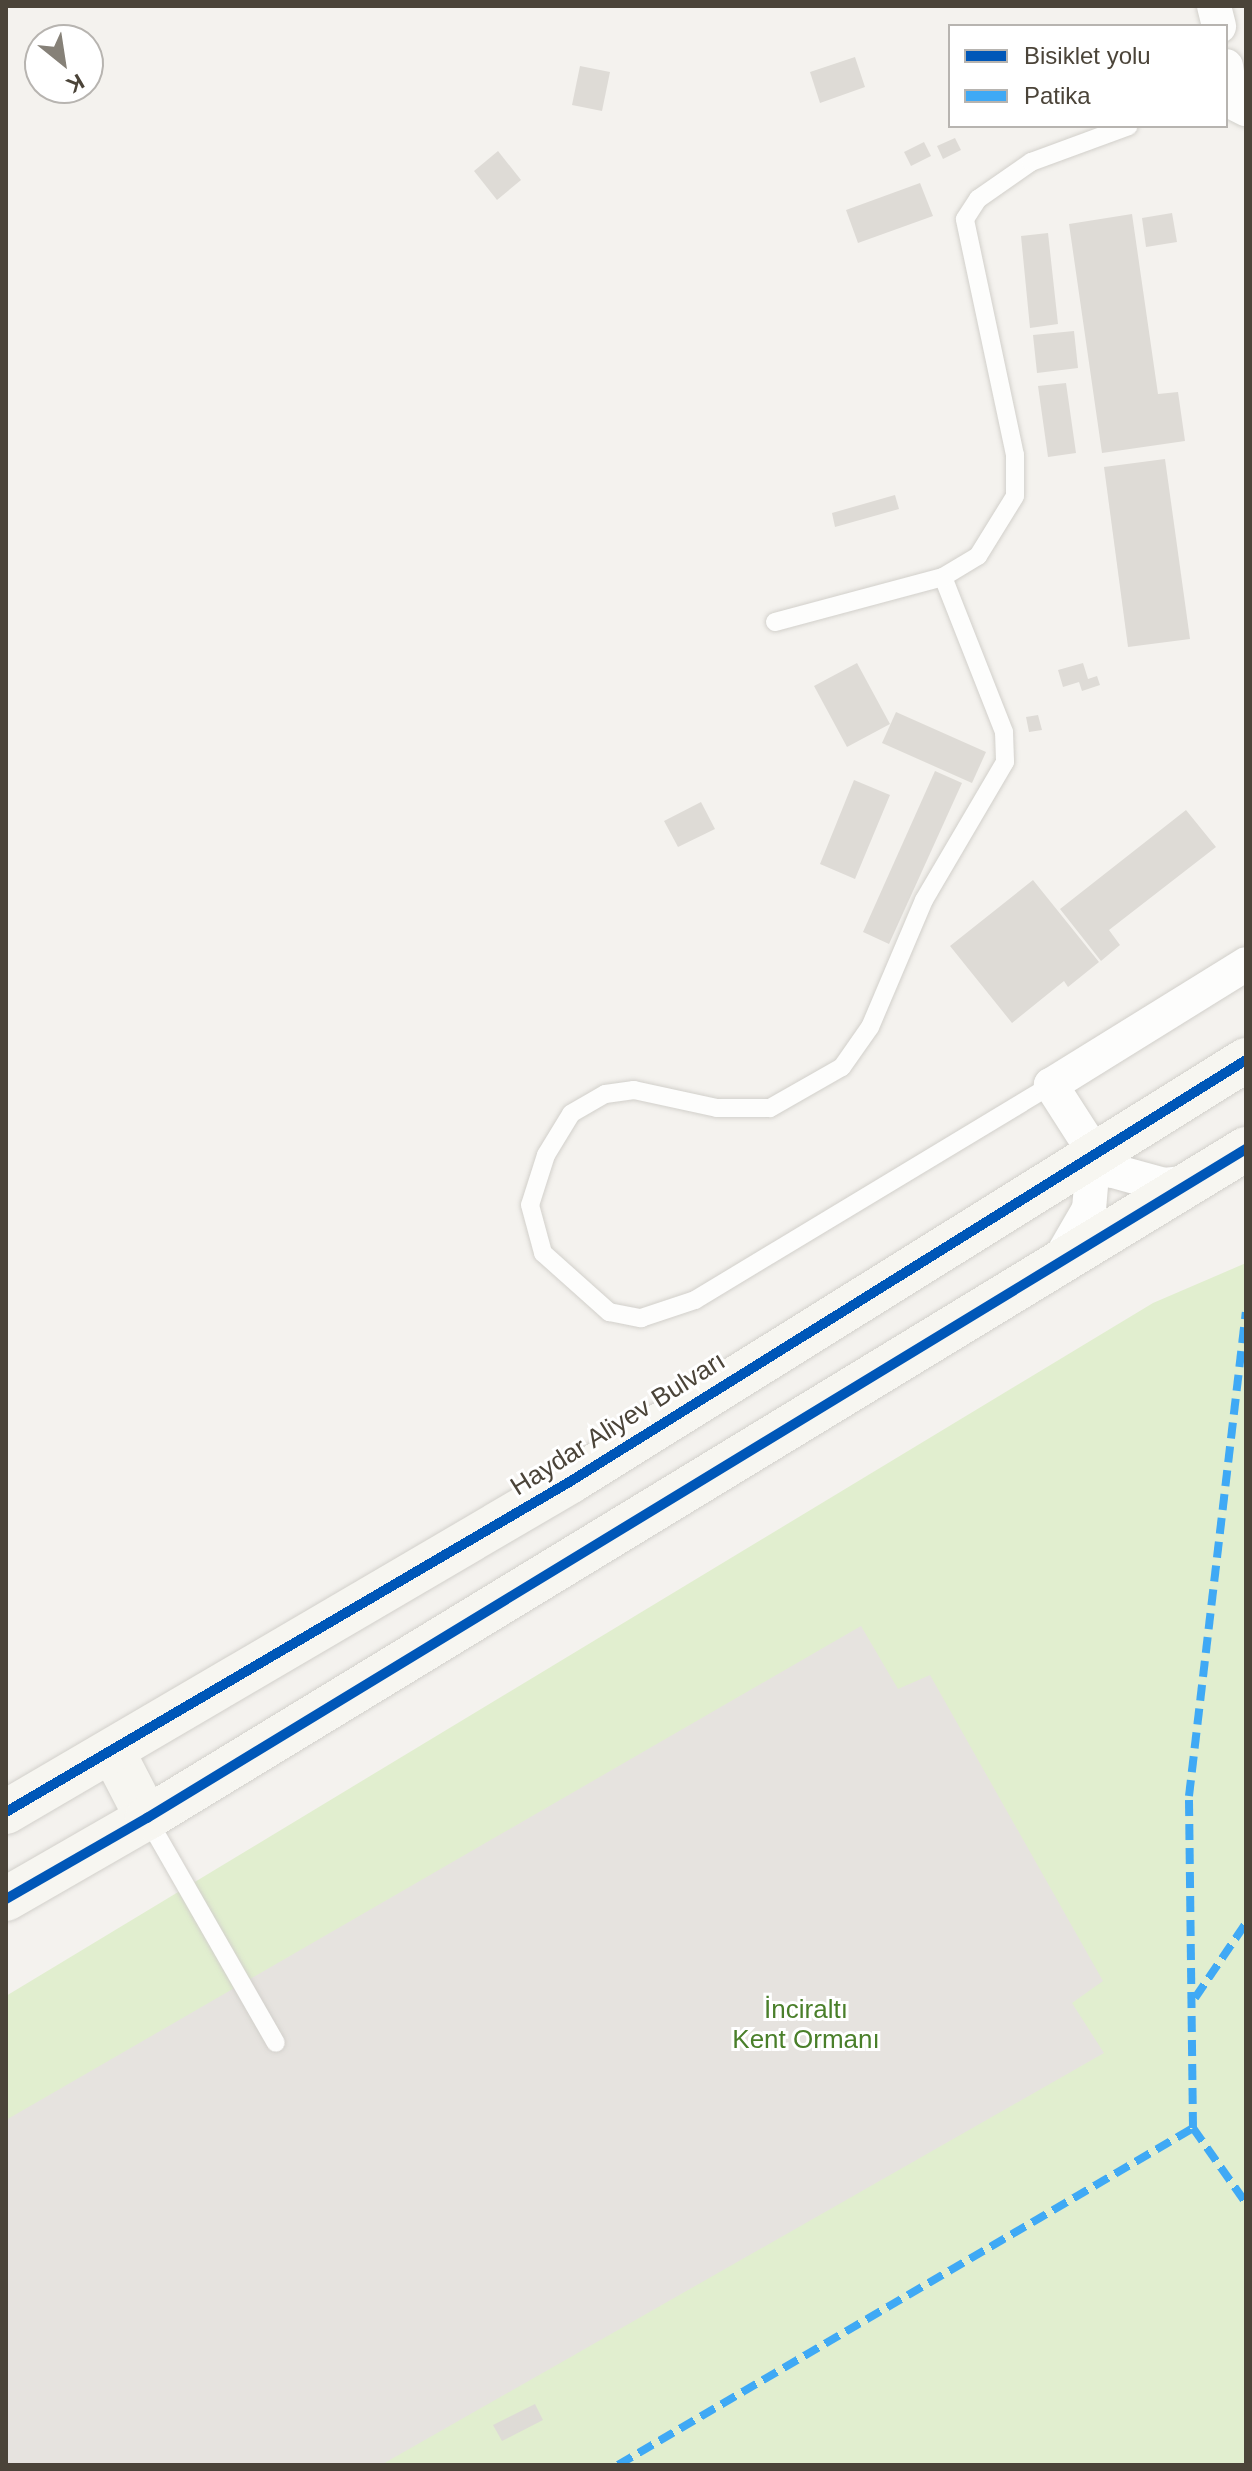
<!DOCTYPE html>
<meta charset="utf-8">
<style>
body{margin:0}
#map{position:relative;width:1252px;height:2471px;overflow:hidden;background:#f4f2ee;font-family:Arial,sans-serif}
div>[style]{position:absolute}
.green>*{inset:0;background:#e1eecf}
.parking>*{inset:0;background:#e6e3df}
.building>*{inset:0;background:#dedbd6}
.roads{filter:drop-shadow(0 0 2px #d2d0cb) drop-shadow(0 0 2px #d2d0cb)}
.service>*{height:18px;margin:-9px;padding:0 9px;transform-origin:9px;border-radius:9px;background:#fdfdfc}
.minor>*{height:34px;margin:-17px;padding:0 17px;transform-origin:17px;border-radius:17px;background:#fdfdfc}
.secondary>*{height:44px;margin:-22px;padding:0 22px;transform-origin:22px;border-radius:22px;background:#f7f6f1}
.quiet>*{height:8px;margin-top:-4px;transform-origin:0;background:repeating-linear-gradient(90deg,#3fa9f5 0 16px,transparent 0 24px)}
.cycleway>*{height:10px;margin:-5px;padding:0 5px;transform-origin:5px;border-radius:5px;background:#0057b8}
span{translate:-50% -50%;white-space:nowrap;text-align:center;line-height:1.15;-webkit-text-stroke:6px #fff;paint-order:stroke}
.street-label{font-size:26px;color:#4b4439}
.park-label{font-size:26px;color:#4a7f2a}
.frame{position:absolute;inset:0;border:8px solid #4b4439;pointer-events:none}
.legend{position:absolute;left:948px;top:24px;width:280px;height:104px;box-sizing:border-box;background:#fff;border:2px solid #b7b4b0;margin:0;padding:10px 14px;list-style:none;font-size:24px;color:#4b4439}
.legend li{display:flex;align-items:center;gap:16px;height:40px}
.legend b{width:40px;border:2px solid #b7b4b0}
.north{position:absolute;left:24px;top:24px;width:80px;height:80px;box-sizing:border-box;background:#fff;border:2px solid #b7b4b0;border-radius:50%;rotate:150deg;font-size:22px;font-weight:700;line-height:32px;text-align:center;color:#4b4439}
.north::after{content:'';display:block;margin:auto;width:28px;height:36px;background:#868178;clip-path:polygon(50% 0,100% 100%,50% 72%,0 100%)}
</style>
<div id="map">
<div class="green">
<i style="clip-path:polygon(1246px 1263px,1246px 2465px,6px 2465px,6px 1996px,1153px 1303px)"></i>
</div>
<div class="parking">
<i style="clip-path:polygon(861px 1626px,898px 1689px,930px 1675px,1103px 1981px,1072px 2003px,1104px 2053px,381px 2465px,6px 2465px,6px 2120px)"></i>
</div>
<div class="building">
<i style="clip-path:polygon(855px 57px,865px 87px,820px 103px,810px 72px)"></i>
<i style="clip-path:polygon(580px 66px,610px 72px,602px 111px,572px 105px)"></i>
<i style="clip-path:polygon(955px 138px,961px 150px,943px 159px,937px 146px)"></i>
<i style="clip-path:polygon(924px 142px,931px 156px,911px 166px,904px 152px)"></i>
<i style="clip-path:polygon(498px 151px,521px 180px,497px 200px,474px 171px)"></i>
<i style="clip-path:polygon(920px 183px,933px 216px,858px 243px,846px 210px)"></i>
<i style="clip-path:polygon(1172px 213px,1177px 242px,1146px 247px,1142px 218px)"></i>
<i style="clip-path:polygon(1132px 214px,1158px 394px,1178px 392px,1185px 441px,1102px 453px,1069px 224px)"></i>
<i style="clip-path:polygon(1048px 233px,1058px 324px,1030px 328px,1021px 236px)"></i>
<i style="clip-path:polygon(1074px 331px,1078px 368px,1037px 373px,1033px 335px)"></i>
<i style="clip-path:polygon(1066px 383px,1076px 453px,1048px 457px,1038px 386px)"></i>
<i style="clip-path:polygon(1165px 459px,1190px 639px,1128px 647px,1104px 467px)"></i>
<i style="clip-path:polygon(895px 495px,899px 509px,835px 527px,832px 513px)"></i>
<i style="clip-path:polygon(857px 663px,890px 724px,847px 747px,814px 686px)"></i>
<i style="clip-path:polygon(1083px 663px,1088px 679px,1097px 676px,1100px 685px,1082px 691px,1079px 682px,1063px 687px,1058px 670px)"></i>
<i style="clip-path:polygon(896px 712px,986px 752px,972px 783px,882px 743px)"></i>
<i style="clip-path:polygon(1038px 715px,1042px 730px,1029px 732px,1026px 717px)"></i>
<i style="clip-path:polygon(935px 771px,962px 783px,889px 944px,863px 932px)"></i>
<i style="clip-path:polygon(854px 780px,890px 795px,855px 879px,820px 864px)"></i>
<i style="clip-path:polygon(701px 802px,715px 829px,678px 847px,664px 821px)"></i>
<i style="clip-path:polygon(1186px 810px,1216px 847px,1109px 930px,1120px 945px,1101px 961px,1060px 909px)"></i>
<i style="clip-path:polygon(1033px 880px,1099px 962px,1068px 987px,1064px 981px,1012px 1023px,950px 946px)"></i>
<i style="clip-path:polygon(535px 2404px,543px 2420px,502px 2441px,493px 2425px)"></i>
</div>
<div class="roads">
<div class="service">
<i style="left:943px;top:577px;width:167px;rotate:68.5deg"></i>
<i style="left:1004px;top:732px;width:30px;rotate:88deg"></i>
<i style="left:1005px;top:762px;width:160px;rotate:120.4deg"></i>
<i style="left:924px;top:900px;width:138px;rotate:113deg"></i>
<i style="left:870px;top:1027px;width:49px;rotate:125deg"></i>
<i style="left:842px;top:1067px;width:83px;rotate:150.3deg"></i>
<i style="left:770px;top:1108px;width:53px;rotate:180deg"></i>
<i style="left:717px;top:1108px;width:85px;rotate:-167.8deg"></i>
<i style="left:634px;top:1090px;width:29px;rotate:172deg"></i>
<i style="left:605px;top:1094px;width:39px;rotate:150deg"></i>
<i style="left:571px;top:1114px;width:48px;rotate:121.4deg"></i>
<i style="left:546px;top:1155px;width:52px;rotate:107.7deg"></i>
<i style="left:530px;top:1205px;width:50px;rotate:74.8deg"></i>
<i style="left:543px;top:1253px;width:89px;rotate:41.8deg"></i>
<i style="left:609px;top:1312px;width:33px;rotate:11deg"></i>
<i style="left:641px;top:1318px;width:57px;rotate:-18.4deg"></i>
<i style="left:695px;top:1300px;width:416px;rotate:-31.1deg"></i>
<i style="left:775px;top:622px;width:174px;rotate:-15deg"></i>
<i style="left:943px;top:577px;width:41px;rotate:-31deg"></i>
<i style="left:978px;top:556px;width:70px;rotate:-58.3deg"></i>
<i style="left:1015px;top:496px;width:41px;rotate:-90deg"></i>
<i style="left:1015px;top:455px;width:241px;rotate:-102deg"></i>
<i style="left:965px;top:219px;width:24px;rotate:-57deg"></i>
<i style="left:978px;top:199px;width:65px;rotate:-34.9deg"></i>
<i style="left:1031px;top:162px;width:104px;rotate:-20.2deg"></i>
<i style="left:147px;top:1818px;width:259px;rotate:60.2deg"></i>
</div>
<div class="minor">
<i style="left:1214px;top:6px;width:21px;rotate:76deg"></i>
<i style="left:1226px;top:66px;width:36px;rotate:81deg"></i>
<i style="left:1232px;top:102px;width:16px;rotate:27deg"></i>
<i style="left:1193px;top:1182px;width:29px;rotate:174deg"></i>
<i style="left:1164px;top:1185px;width:53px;rotate:-164.6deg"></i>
<i style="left:1113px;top:1171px;width:27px;rotate:-135deg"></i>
<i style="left:1094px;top:1152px;width:80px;rotate:-122.7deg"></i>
<i style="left:1051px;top:1085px;width:229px;rotate:-31.8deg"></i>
<i style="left:1060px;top:1259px;width:58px;rotate:-59.9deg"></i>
<i style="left:1089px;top:1209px;width:57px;rotate:-85deg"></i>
</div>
<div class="secondary">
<i style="left:113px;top:1752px;width:74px;rotate:62.7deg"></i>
<i style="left:6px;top:1812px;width:655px;rotate:-30.36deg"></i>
<i style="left:571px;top:1481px;width:796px;rotate:-31.95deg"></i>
<i style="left:6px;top:1899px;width:163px;rotate:-29.9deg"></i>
<i style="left:147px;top:1818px;width:1287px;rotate:-31.33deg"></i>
</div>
</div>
<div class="quiet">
<i style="left:1195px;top:1998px;width:91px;rotate:-55.8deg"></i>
<i style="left:1193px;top:2128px;width:92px;rotate:54.8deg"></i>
<i style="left:618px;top:2465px;width:666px;rotate:-30.37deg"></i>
<i style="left:1193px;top:2128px;width:332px;rotate:-90.7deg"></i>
<i style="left:1189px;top:1796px;width:487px;rotate:-83.3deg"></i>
</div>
<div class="cycleway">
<i style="left:6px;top:1812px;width:655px;rotate:-30.36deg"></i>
<i style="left:571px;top:1481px;width:796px;rotate:-31.95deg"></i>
<i style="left:6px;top:1899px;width:163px;rotate:-29.9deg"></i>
<i style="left:147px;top:1818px;width:1287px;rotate:-31.33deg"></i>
</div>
<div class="street-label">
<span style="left:618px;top:1424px;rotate:-32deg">Haydar Aliyev Bulvarı</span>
</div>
<div class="park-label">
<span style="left:806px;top:2025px">İnciraltı<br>Kent Ormanı</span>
</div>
<div class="frame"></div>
<ul class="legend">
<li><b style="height:10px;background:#0057b8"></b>Bisiklet yolu</li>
<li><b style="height:10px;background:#3fa9f5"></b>Patika</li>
</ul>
<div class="north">K</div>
</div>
